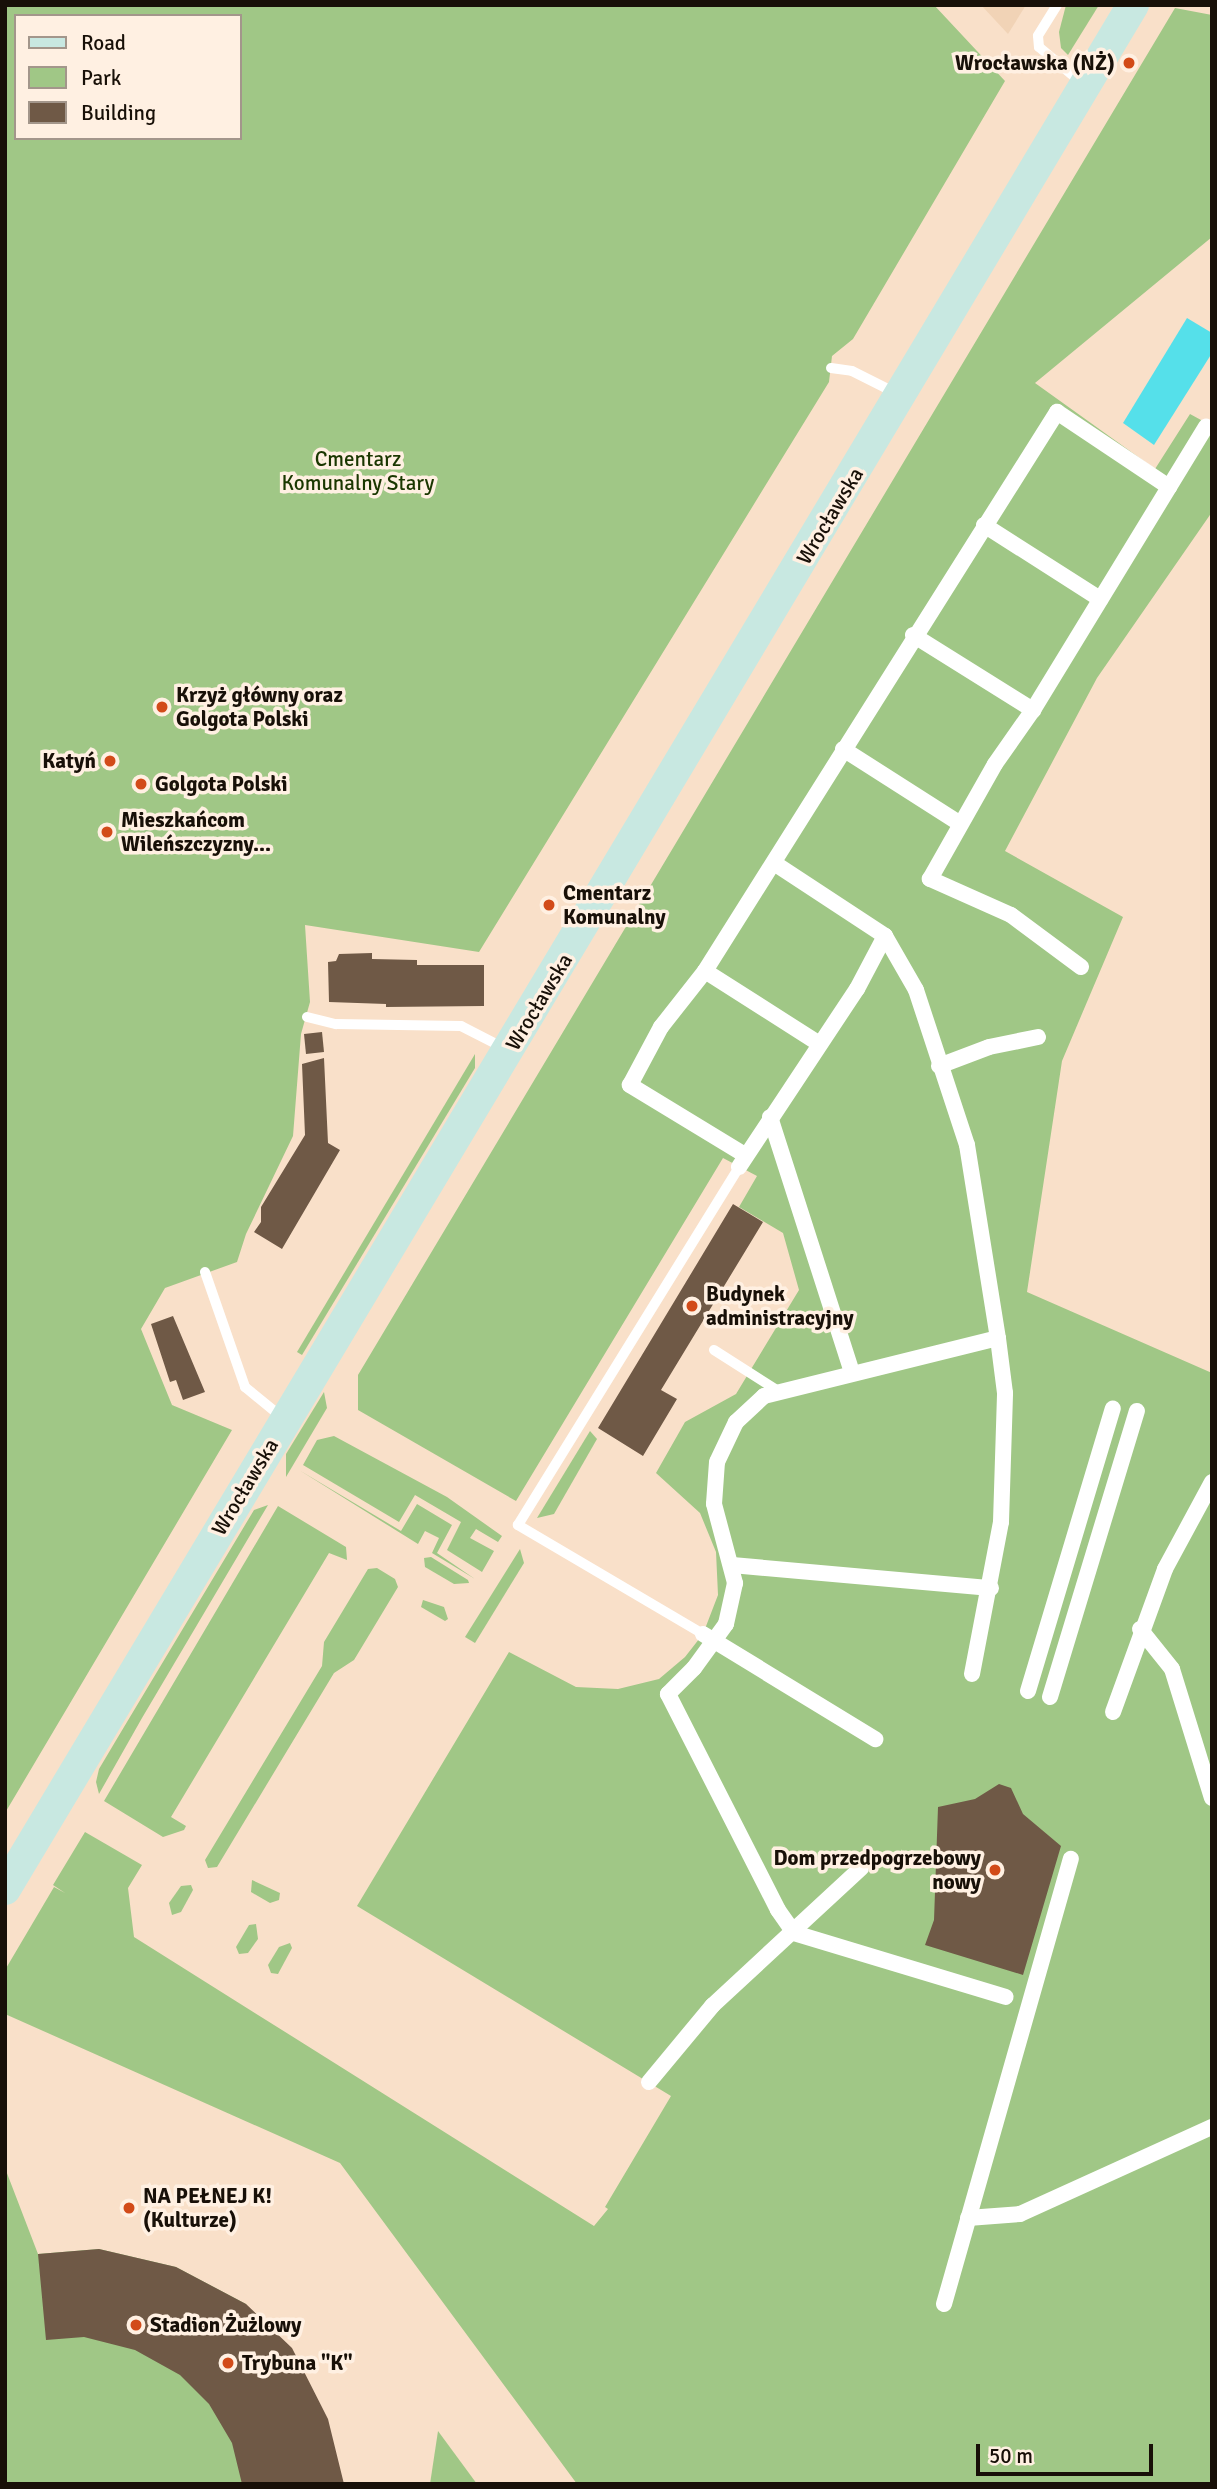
<!DOCTYPE html>
<meta charset="utf-8">
<style>
body{margin:0}
#map{position:relative;width:1217px;height:2489px;overflow:hidden;background:#f9e0c9;font-family:Signika,sans-serif}
div>[style]{position:absolute}
.built>*{inset:0;background:#f1d3b6}
.green>*{inset:0;background:#a0c786}
.water>*{inset:0;background:#55e0ea}
.building>*{inset:0;background:#6f5946}
.service>*{height:10px;margin:-5px;padding:0 5px;transform-origin:5px;border-radius:5px;background:#fff}
.pedestrian>*{height:16px;margin:-8px;padding:0 8px;transform-origin:8px;border-radius:8px;background:#fff}
.secondary>*{height:32px;margin:-16px;padding:0 16px;transform-origin:16px;border-radius:16px;background:#c8e8e1}
.dots>*{width:19px;height:19px;translate:-50% -50%;box-sizing:border-box;border:4px solid #fff0e2;border-radius:50%}
span{translate:-50% -50%;white-space:nowrap;text-align:center;line-height:1.15;-webkit-text-stroke:7px #fff0e2;paint-order:stroke}
.poi-label{font-size:21px;color:#181008;font-weight:700}
.right{translate:-100% -50%;text-align:right}
.left{translate:0 -50%;text-align:left}
.park-label{font-size:21px;color:#1a3700}
.street-label{font-size:21px;color:#181008}
.frame{position:absolute;inset:0;border:7px solid #181008;pointer-events:none}
.legend{position:absolute;left:14px;top:14px;width:228px;height:126px;box-sizing:border-box;background:#fff0e2;border:2px solid #a3968b;margin:0;padding:9px 12px;list-style:none;font-size:21px;color:#181008}
.legend li{display:flex;align-items:center;gap:14px;height:35px}
.legend b{width:35px;border:2px solid #a3968b}
.scale{position:absolute;left:976px;top:2444px;width:177px;height:32px;box-sizing:border-box;border:4px solid #181008;border-top:0;padding-left:9px;font-size:21px;line-height:24px;white-space:nowrap;color:#181008;-webkit-text-stroke:5px #fff0e2;paint-order:stroke}
</style>
<div id="map">
<div class="built">
<i style="clip-path:polygon(981px 5px,1026px 5px,1008px 34px)"></i>
</div>
<div class="green">
<i style="clip-path:polygon(evenodd,5px 5px,934px 5px,1005px 81px,853px 339px,832px 356px,829px 382px,479px 952px,305px 925px,310px 1002px,301px 1034px,293px 1136px,246px 1234px,237px 1262px,165px 1288px,141px 1329px,172px 1405px,232px 1430px,5px 1813px,5px 5px,16px 16px,240px 16px,240px 138px,16px 138px,16px 16px)"></i>
<i style="clip-path:polygon(1066px 5px,1099px 5px,1068px 55px,1061px 48px,1059px 32px)"></i>
<i style="clip-path:polygon(1175px 8px,1212px 15px,1212px 237px,1035px 383px,1155px 469px,1190px 414px,1212px 426px,1212px 512px,1097px 678px,1005px 851px,1123px 917px,1062px 1061px,1027px 1292px,1212px 1373px,1212px 2484px,577px 2484px,340px 2163px,5px 2014px,5px 1970px,54px 1887px,65px 1893px,53px 1885px,85px 1832px,142px 1865px,128px 1888px,134px 1937px,594px 2226px,608px 2209px,605px 2207px,671px 2096px,357px 1906px,509px 1652px,576px 1687px,618px 1689px,659px 1679px,685px 1657px,703px 1634px,718px 1595px,716px 1552px,700px 1513px,656px 1473px,685px 1422px,736px 1394px,799px 1290px,783px 1233px,739px 1207px,757px 1176px,723px 1158px,516px 1501px,358px 1410px,358px 1375px)"></i>
<i style="clip-path:polygon(475px 1054px,475px 1068px,302px 1355px,297px 1352px)"></i>
<i style="clip-path:polygon(324px 1392px,327px 1408px,286px 1477px,286px 1454px)"></i>
<i style="clip-path:polygon(590px 1431px,597px 1439px,554px 1514px,537px 1518px)"></i>
<i style="clip-path:polygon(334px 1436px,447px 1497px,502px 1536px,498px 1542px,476px 1529px,470px 1538px,494px 1551px,482px 1572px,447px 1550px,461px 1522px,415px 1495px,399px 1522px,303px 1465px,317px 1440px)"></i>
<i style="clip-path:polygon(299px 1470px,401px 1531px,417px 1504px,452px 1525px,437px 1553px,475px 1579px,432px 1553px,439px 1538px,425px 1531px,418px 1544px)"></i>
<i style="clip-path:polygon(268px 1505px,142px 1718px,99px 1794px,96px 1782px,99px 1769px,118px 1737px,254px 1510px)"></i>
<i style="clip-path:polygon(278px 1506px,346px 1547px,347px 1560px,329px 1553px,171px 1817px,186px 1826px,184px 1830px,163px 1837px,104px 1801px)"></i>
<i style="clip-path:polygon(520px 1549px,524px 1563px,475px 1643px,465px 1637px)"></i>
<i style="clip-path:polygon(431px 1557px,468px 1580px,469px 1583px,454px 1584px,425px 1567px,424px 1558px)"></i>
<i style="clip-path:polygon(377px 1568px,395px 1579px,398px 1587px,354px 1660px,334px 1673px,217px 1867px,208px 1868px,205px 1860px,322px 1666px,324px 1642px,368px 1569px)"></i>
<i style="clip-path:polygon(423px 1600px,444px 1607px,448px 1619px,445px 1621px,421px 1607px)"></i>
<i style="clip-path:polygon(252px 1880px,280px 1893px,279px 1900px,270px 1903px,251px 1892px)"></i>
<i style="clip-path:polygon(191px 1885px,193px 1890px,181px 1912px,172px 1915px,169px 1903px,181px 1886px)"></i>
<i style="clip-path:polygon(256px 1924px,258px 1939px,248px 1953px,239px 1954px,236px 1947px,249px 1925px)"></i>
<i style="clip-path:polygon(290px 1943px,292px 1948px,278px 1974px,271px 1973px,268px 1965px,279px 1947px)"></i>
<i style="clip-path:polygon(5px 2168px,38px 2254px,99px 2249px,176px 2267px,246px 2304px,343px 2484px,5px 2484px)"></i>
<i style="clip-path:polygon(438px 2431px,477px 2484px,430px 2484px)"></i>
</div>
<div class="water">
<i style="clip-path:polygon(1187px 318px,1212px 333px,1212px 353px,1154px 445px,1123px 423px)"></i>
</div>
<div class="building">
<i style="clip-path:polygon(372px 953px,372px 959px,417px 960px,417px 965px,484px 965px,484px 1006px,386px 1007px,386px 1004px,329px 1002px,328px 962px,336px 961px,339px 954px)"></i>
<i style="clip-path:polygon(322px 1032px,324px 1052px,306px 1054px,304px 1034px)"></i>
<i style="clip-path:polygon(324px 1058px,328px 1143px,340px 1150px,282px 1249px,254px 1232px,261px 1222px,261px 1207px,305px 1135px,302px 1064px)"></i>
<i style="clip-path:polygon(733px 1204px,763px 1222px,661px 1390px,677px 1399px,643px 1456px,598px 1428px)"></i>
<i style="clip-path:polygon(173px 1316px,205px 1392px,183px 1400px,176px 1380px,170px 1382px,151px 1324px)"></i>
<i style="clip-path:polygon(999px 1784px,1011px 1788px,1023px 1814px,1061px 1846px,1023px 1975px,925px 1945px,934px 1920px,938px 1807px,975px 1799px)"></i>
<i style="clip-path:polygon(99px 2249px,176px 2267px,246px 2304px,292px 2348px,328px 2419px,344px 2484px,242px 2484px,232px 2443px,209px 2404px,180px 2375px,135px 2350px,84px 2337px,46px 2340px,38px 2254px)"></i>
</div>
<div class="service">
<i style="left:1057px;top:5px;width:36px;rotate:122deg"></i>
<i style="left:1038px;top:36px;width:11px;rotate:85deg"></i>
<i style="left:1039px;top:47px;width:57px;rotate:40.1deg"></i>
<i style="left:831px;top:368px;width:21px;rotate:8deg"></i>
<i style="left:852px;top:371px;width:49px;rotate:26.6deg"></i>
<i style="left:307px;top:1017px;width:30px;rotate:14deg"></i>
<i style="left:336px;top:1024px;width:125px;rotate:0.9deg"></i>
<i style="left:461px;top:1026px;width:48px;rotate:27.1deg"></i>
<i style="left:205px;top:1272px;width:122px;rotate:70.8deg"></i>
<i style="left:245px;top:1387px;width:50px;rotate:39.4deg"></i>
<i style="left:714px;top:1350px;width:78px;rotate:32.5deg"></i>
<i style="left:703px;top:1634px;width:215px;rotate:-149.5deg"></i>
<i style="left:518px;top:1525px;width:421px;rotate:-58.3deg"></i>
</div>
<div class="pedestrian">
<i style="left:984px;top:525px;width:138px;rotate:32.5deg"></i>
<i style="left:913px;top:635px;width:142px;rotate:32deg"></i>
<i style="left:843px;top:749px;width:138px;rotate:32.5deg"></i>
<i style="left:774px;top:863px;width:133px;rotate:33.3deg"></i>
<i style="left:885px;top:936px;width:62px;rotate:60.1deg"></i>
<i style="left:916px;top:990px;width:163px;rotate:71.8deg"></i>
<i style="left:967px;top:1145px;width:195px;rotate:80.9deg"></i>
<i style="left:1081px;top:967px;width:87px;rotate:-143.4deg"></i>
<i style="left:1011px;top:915px;width:89px;rotate:-156deg"></i>
<i style="left:930px;top:879px;width:132px;rotate:-60.5deg"></i>
<i style="left:995px;top:764px;width:66px;rotate:-54.9deg"></i>
<i style="left:1033px;top:710px;width:332px;rotate:-58.6deg"></i>
<i style="left:705px;top:971px;width:134px;rotate:32.5deg"></i>
<i style="left:939px;top:1066px;width:53px;rotate:-20.8deg"></i>
<i style="left:989px;top:1047px;width:50px;rotate:-11.5deg"></i>
<i style="left:770px;top:1117px;width:269px;rotate:72.2deg"></i>
<i style="left:745px;top:1155px;width:135px;rotate:-148.7deg"></i>
<i style="left:630px;top:1085px;width:66px;rotate:-61.9deg"></i>
<i style="left:661px;top:1027px;width:71px;rotate:-51.8deg"></i>
<i style="left:705px;top:971px;width:661px;rotate:-57.8deg"></i>
<i style="left:1057px;top:412px;width:135px;rotate:33.8deg"></i>
<i style="left:739px;top:1167px;width:214px;rotate:-56.5deg"></i>
<i style="left:857px;top:989px;width:60px;rotate:-62.2deg"></i>
<i style="left:732px;top:1565px;width:260px;rotate:5.1deg"></i>
<i style="left:1140px;top:1629px;width:51px;rotate:51.3deg"></i>
<i style="left:1172px;top:1669px;width:135px;rotate:72.8deg"></i>
<i style="left:703px;top:1634px;width:202px;rotate:31.4deg"></i>
<i style="left:972px;top:1674px;width:155px;rotate:-79.2deg"></i>
<i style="left:1001px;top:1522px;width:129px;rotate:-88.2deg"></i>
<i style="left:1005px;top:1393px;width:55px;rotate:-97.3deg"></i>
<i style="left:998px;top:1338px;width:241px;rotate:166.1deg"></i>
<i style="left:764px;top:1396px;width:38px;rotate:137deg"></i>
<i style="left:736px;top:1422px;width:44px;rotate:115.4deg"></i>
<i style="left:717px;top:1462px;width:42px;rotate:94.1deg"></i>
<i style="left:714px;top:1504px;width:82px;rotate:75.1deg"></i>
<i style="left:735px;top:1583px;width:42px;rotate:102.4deg"></i>
<i style="left:726px;top:1624px;width:54px;rotate:126deg"></i>
<i style="left:694px;top:1668px;width:37px;rotate:135deg"></i>
<i style="left:668px;top:1694px;width:242px;rotate:63deg"></i>
<i style="left:778px;top:1910px;width:28px;rotate:55deg"></i>
<i style="left:794px;top:1933px;width:221px;rotate:16.8deg"></i>
<i style="left:1028px;top:1691px;width:295px;rotate:-73.3deg"></i>
<i style="left:1050px;top:1697px;width:299px;rotate:-73.1deg"></i>
<i style="left:1113px;top:1712px;width:152px;rotate:-70deg"></i>
<i style="left:1165px;top:1569px;width:99px;rotate:-61.6deg"></i>
<i style="left:649px;top:2082px;width:99px;rotate:-50.3deg"></i>
<i style="left:712px;top:2006px;width:203px;rotate:-42.8deg"></i>
<i style="left:968px;top:2218px;width:52px;rotate:-4.4deg"></i>
<i style="left:1020px;top:2214px;width:211px;rotate:-24.4deg"></i>
<i style="left:944px;top:2304px;width:463px;rotate:-74.1deg"></i>
</div>
<div class="secondary">
<i style="left:5px;top:1889px;width:2196px;rotate:-59.09deg"></i>
</div>
<div class="dots">
<i style="left:1129px;top:63px;background:#d24b19"></i>
<i style="left:162px;top:707px;background:#d24b19"></i>
<i style="left:110px;top:761px;background:#d24b19"></i>
<i style="left:141px;top:784px;background:#d24b19"></i>
<i style="left:107px;top:832px;background:#d24b19"></i>
<i style="left:549px;top:905px;background:#d24b19"></i>
<i style="left:692px;top:1306px;background:#d24b19"></i>
<i style="left:995px;top:1870px;background:#d24b19"></i>
<i style="left:129px;top:2208px;background:#d24b19"></i>
<i style="left:136px;top:2325px;background:#d24b19"></i>
<i style="left:228px;top:2363px;background:#d24b19"></i>
</div>
<div class="poi-label">
<span class="right" style="left:1115px;top:63px">Wrocławska (NŻ)</span>
<span class="left" style="left:176px;top:707px">Krzyż główny oraz<br>Golgota Polski</span>
<span class="right" style="left:96px;top:761px">Katyń</span>
<span class="left" style="left:155px;top:784px">Golgota Polski</span>
<span class="left" style="left:121px;top:832px">Mieszkańcom<br>Wileńszczyzny...</span>
<span class="left" style="left:563px;top:905px">Cmentarz<br>Komunalny</span>
<span class="left" style="left:706px;top:1306px">Budynek<br>administracyjny</span>
<span class="right" style="left:981px;top:1870px">Dom przedpogrzebowy<br>nowy</span>
<span class="left" style="left:143px;top:2208px">NA PEŁNEJ K!<br>(Kulturze)</span>
<span class="left" style="left:150px;top:2325px">Stadion Żużlowy</span>
<span class="left" style="left:242px;top:2363px">Trybuna "K"</span>
</div>
<div class="park-label">
<span style="left:358px;top:471px">Cmentarz<br>Komunalny Stary</span>
</div>
<div class="street-label">
<span style="left:830px;top:516px;rotate:-59deg">Wrocławska</span>
<span style="left:539px;top:1002px;rotate:-59deg">Wrocławska</span>
<span style="left:245px;top:1487px;rotate:-59deg">Wrocławska</span>
</div>
<div class="frame"></div>
<ul class="legend">
<li><b style="height:9px;background:#c8e8e1"></b>Road</li>
<li><b style="height:19px;background:#a0c786"></b>Park</li>
<li><b style="height:19px;background:#6f5946"></b>Building</li>
</ul>
<div class="scale">50 m</div>
</div>
